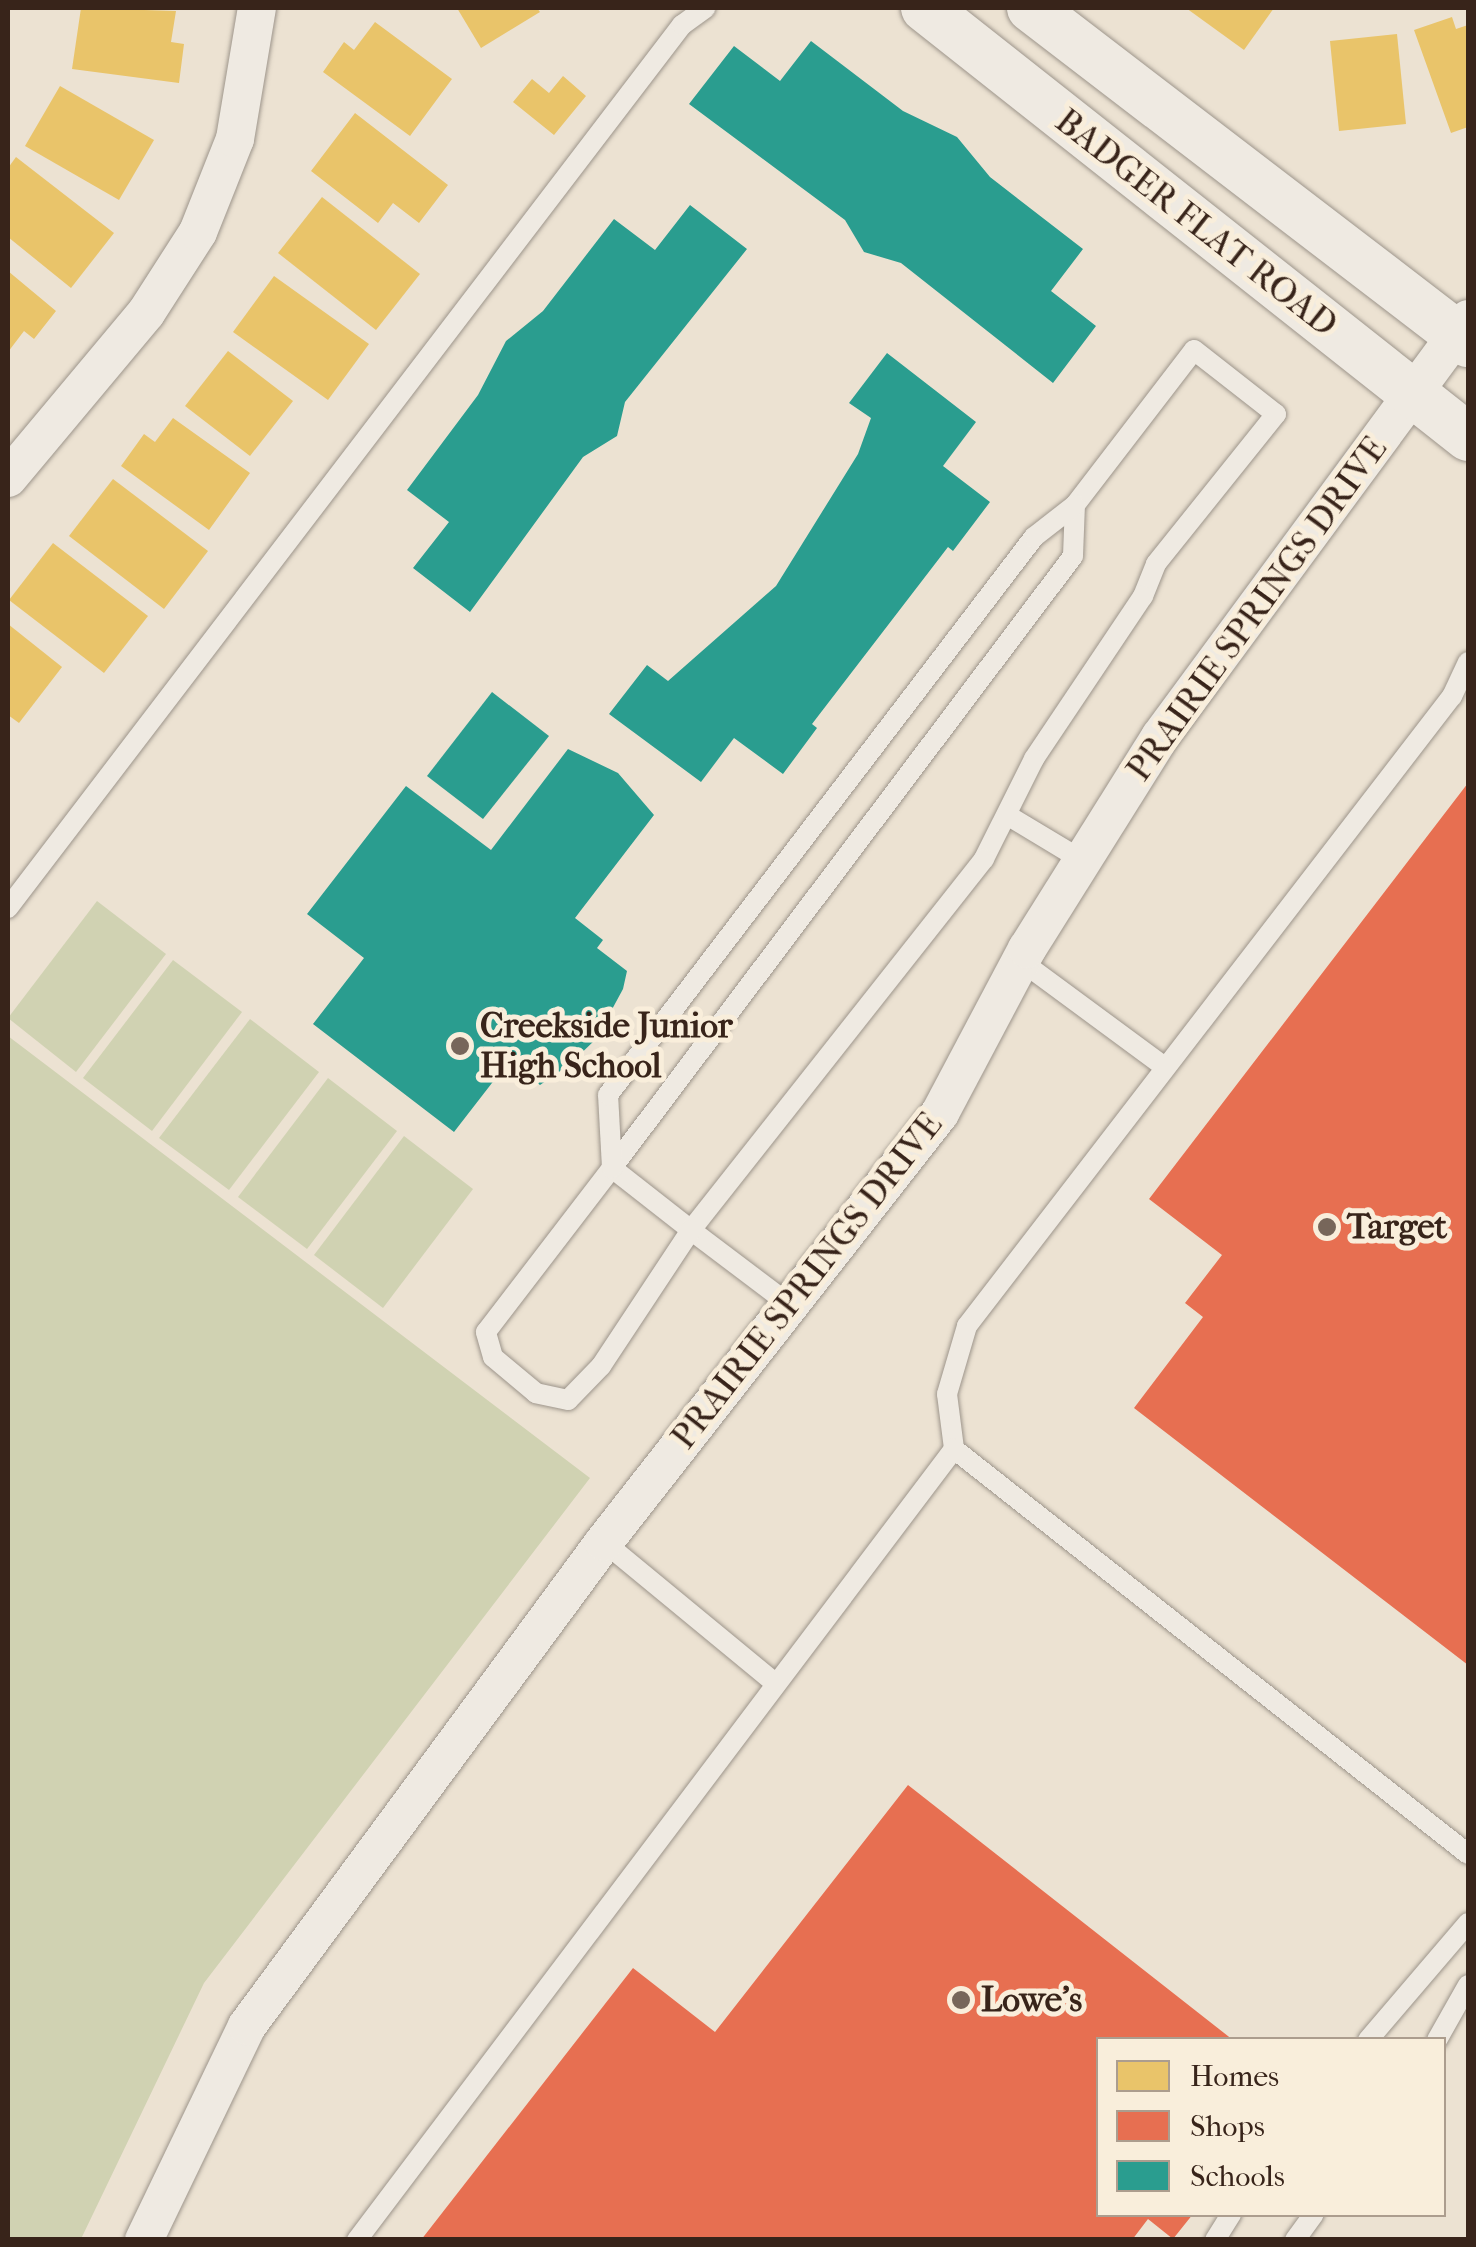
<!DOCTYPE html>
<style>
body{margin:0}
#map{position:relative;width:1476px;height:2247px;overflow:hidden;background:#ece2d2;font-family:"IM FELL French Canon",serif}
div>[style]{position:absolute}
.green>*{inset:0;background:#d0d2b2}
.homes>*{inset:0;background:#e9c46a}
.shops>*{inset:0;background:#e76f51}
.schools>*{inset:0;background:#2a9d8f}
.roads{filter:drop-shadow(0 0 2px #9d958b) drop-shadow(0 0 2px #9d958b)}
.service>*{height:20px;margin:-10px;padding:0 10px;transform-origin:10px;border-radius:10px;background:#efeae2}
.minor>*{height:38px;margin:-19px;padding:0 19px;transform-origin:19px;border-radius:19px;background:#efeae2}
.tertiary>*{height:48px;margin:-24px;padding:0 24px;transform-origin:24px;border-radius:24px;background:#efeae2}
.dots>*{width:28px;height:28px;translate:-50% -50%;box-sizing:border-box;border:5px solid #f9eedb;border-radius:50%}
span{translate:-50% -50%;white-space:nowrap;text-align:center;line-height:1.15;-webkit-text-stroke:10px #f9eedb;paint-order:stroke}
.street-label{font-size:35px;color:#38241a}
.poi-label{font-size:35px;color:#38241a;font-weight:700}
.left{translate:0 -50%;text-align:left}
.frame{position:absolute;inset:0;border:10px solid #38241a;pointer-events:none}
.legend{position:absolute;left:1096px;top:2037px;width:350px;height:180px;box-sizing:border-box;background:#f9eedb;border:2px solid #ac9d8e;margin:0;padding:12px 18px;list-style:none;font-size:30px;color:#38241a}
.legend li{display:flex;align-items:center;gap:20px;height:50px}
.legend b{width:50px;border:2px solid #ac9d8e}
</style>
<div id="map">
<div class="green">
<i style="clip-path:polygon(97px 901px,166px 954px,76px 1072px,8px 1018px)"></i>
<i style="clip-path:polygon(173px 960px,242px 1012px,152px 1131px,83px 1078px)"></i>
<i style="clip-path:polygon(250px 1019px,319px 1072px,229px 1190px,159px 1138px)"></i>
<i style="clip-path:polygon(8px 1036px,590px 1478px,204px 1983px,81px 2239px,8px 2239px)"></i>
<i style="clip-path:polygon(328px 1078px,397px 1131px,307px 1249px,238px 1197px)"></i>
<i style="clip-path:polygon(404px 1136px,473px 1189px,383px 1308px,314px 1255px)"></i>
</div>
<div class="homes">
<i style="clip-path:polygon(81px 8px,176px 11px,171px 42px,184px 44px,179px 83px,72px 69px)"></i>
<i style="clip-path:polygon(457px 8px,537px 8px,540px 12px,481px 48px)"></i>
<i style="clip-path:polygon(1186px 8px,1274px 8px,1244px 50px)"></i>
<i style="clip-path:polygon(1452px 17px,1456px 29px,1468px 25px,1468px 127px,1451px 133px,1414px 30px)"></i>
<i style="clip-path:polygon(375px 22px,452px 79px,410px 136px,323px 72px,344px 42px,354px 50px)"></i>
<i style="clip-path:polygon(1397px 34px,1406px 124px,1339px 131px,1330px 41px)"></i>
<i style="clip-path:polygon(563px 76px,586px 96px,554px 135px,513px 102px,532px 79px,549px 93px)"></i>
<i style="clip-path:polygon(60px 86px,154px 140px,119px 200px,25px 146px)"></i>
<i style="clip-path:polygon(355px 113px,448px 185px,419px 223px,393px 203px,378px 223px,311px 171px)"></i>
<i style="clip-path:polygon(16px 157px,114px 233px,71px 288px,8px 237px,8px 168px)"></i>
<i style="clip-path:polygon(322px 197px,420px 274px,376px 330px,278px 253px)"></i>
<i style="clip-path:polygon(8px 271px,56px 311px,34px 339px,24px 331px,8px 352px)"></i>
<i style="clip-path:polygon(274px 276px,369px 344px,328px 400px,233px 332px)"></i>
<i style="clip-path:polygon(228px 351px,293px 401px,250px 456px,185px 406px)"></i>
<i style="clip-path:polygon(173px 418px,250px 473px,209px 530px,121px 466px,144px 434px,155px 442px)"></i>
<i style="clip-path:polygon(113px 479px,208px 551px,164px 609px,69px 536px)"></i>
<i style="clip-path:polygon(53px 543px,148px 616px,104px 673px,9px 600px)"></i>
<i style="clip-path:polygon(8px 624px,62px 667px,19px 723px,8px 715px)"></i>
</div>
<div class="shops">
<i style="clip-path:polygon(1468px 783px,1468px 1665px,1134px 1408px,1203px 1317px,1185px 1303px,1222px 1255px,1149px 1199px)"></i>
<i style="clip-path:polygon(908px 1785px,1233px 2040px,1098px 2040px,1098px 2214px,1193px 2214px,1173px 2239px,1148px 2219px,1132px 2240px,421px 2240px,633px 1968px,715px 2032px)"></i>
</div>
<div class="schools">
<i style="clip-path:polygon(811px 41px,903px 111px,957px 137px,990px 177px,1083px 249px,1051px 291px,1096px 326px,1053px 383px,901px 263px,864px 252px,845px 220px,689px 104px,734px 46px,780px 81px)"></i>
<i style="clip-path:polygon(690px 205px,747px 249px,625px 402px,617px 436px,583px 457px,470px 612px,413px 568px,449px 522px,407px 490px,478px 395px,506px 341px,543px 311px,614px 219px,655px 250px)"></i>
<i style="clip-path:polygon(887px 353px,976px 422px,943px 466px,990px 502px,953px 551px,948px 547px,812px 724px,817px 728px,783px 774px,734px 738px,701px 782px,609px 714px,647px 665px,668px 681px,776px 586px,858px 454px,871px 418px,849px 403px)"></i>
<i style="clip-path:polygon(492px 692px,549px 736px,483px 819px,427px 776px)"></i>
<i style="clip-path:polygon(568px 749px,618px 773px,654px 815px,575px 918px,603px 940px,597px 948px,627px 971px,623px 989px,596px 1039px,569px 1065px,540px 1085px,509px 1061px,454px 1132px,313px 1024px,364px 958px,307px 914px,406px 786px,491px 850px)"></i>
</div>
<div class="roads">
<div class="service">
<i style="left:1468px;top:662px;width:38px;rotate:115deg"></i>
<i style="left:1452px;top:696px;width:795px;rotate:127.59deg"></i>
<i style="left:967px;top:1326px;width:71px;rotate:106.4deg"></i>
<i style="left:947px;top:1394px;width:55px;rotate:82.7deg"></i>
<i style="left:954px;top:1449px;width:654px;rotate:38.24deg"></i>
<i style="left:1007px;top:815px;width:87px;rotate:31deg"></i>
<i style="left:8px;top:908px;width:1111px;rotate:-52.65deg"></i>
<i style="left:682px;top:25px;width:29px;rotate:-36deg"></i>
<i style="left:1021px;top:961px;width:179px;rotate:36.4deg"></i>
<i style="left:790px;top:1305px;width:124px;rotate:-142.9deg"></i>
<i style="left:691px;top:1230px;width:100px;rotate:-141.9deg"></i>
<i style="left:612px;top:1168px;width:766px;rotate:-53.01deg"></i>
<i style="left:1073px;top:556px;width:51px;rotate:-87.8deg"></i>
<i style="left:1075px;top:505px;width:195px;rotate:-52.5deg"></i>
<i style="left:1194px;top:350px;width:104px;rotate:38deg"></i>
<i style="left:1276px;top:414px;width:192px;rotate:128.7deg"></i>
<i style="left:1156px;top:564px;width:35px;rotate:112deg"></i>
<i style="left:1143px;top:596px;width:196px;rotate:123.8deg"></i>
<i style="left:1034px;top:759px;width:112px;rotate:116.6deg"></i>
<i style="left:984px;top:859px;width:473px;rotate:128.3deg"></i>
<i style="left:691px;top:1230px;width:163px;rotate:123.5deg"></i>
<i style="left:601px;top:1366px;width:47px;rotate:134.1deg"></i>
<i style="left:568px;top:1400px;width:33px;rotate:-168deg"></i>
<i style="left:536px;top:1393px;width:56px;rotate:-140.1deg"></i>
<i style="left:493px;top:1357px;width:26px;rotate:-106deg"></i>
<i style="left:486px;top:1332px;width:207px;rotate:-52.5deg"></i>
<i style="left:612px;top:1168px;width:73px;rotate:-93.1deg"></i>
<i style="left:608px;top:1095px;width:702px;rotate:-52.64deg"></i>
<i style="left:1034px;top:537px;width:52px;rotate:-38deg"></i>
<i style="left:604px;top:1542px;width:222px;rotate:39.5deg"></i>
<i style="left:1368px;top:2040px;width:154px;rotate:-49.5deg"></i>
<i style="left:1437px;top:2040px;width:63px;rotate:-60.6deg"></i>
<i style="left:357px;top:2240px;width:991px;rotate:-52.96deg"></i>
<i style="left:1215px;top:2240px;width:31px;rotate:-58deg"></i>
<i style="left:1295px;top:2240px;width:32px;rotate:-54deg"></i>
</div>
<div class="minor">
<i style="left:8px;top:478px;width:215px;rotate:-50.1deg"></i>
<i style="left:146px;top:313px;width:96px;rotate:-57.3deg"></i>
<i style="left:198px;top:232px;width:100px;rotate:-68.3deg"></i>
<i style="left:235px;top:139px;width:133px;rotate:-80.5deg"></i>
<i style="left:144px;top:2240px;width:237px;rotate:-64.3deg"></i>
<i style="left:247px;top:2026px;width:601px;rotate:-53.59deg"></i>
<i style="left:604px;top:1542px;width:545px;rotate:-51.93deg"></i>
<i style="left:940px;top:1113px;width:186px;rotate:-62.1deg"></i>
<i style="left:1027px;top:949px;width:250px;rotate:-57.9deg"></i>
<i style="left:1160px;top:737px;width:519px;rotate:-53.62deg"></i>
</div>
<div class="tertiary">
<i style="left:925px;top:8px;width:692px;rotate:38.31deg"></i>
<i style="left:1031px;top:8px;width:551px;rotate:37.47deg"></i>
</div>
</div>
<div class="dots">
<i style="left:460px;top:1046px;background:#77665a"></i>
<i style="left:1327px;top:1227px;background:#77665a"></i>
<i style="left:961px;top:2000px;background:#77665a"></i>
</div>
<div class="street-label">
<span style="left:1196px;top:223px;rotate:38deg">BADGER FLAT ROAD</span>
<span style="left:1257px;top:609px;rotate:-54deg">PRAIRIE SPRINGS DRIVE</span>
<span style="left:807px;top:1281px;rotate:-52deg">PRAIRIE SPRINGS DRIVE</span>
</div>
<div class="poi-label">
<span class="left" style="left:480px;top:1046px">Creekside Junior<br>High School</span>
<span class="left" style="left:1347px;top:1227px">Target</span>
<span class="left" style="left:981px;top:2000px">Lowe's</span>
</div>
<div class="frame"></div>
<ul class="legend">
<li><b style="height:28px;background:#e9c46a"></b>Homes</li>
<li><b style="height:28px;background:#e76f51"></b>Shops</li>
<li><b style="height:28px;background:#2a9d8f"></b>Schools</li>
</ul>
</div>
